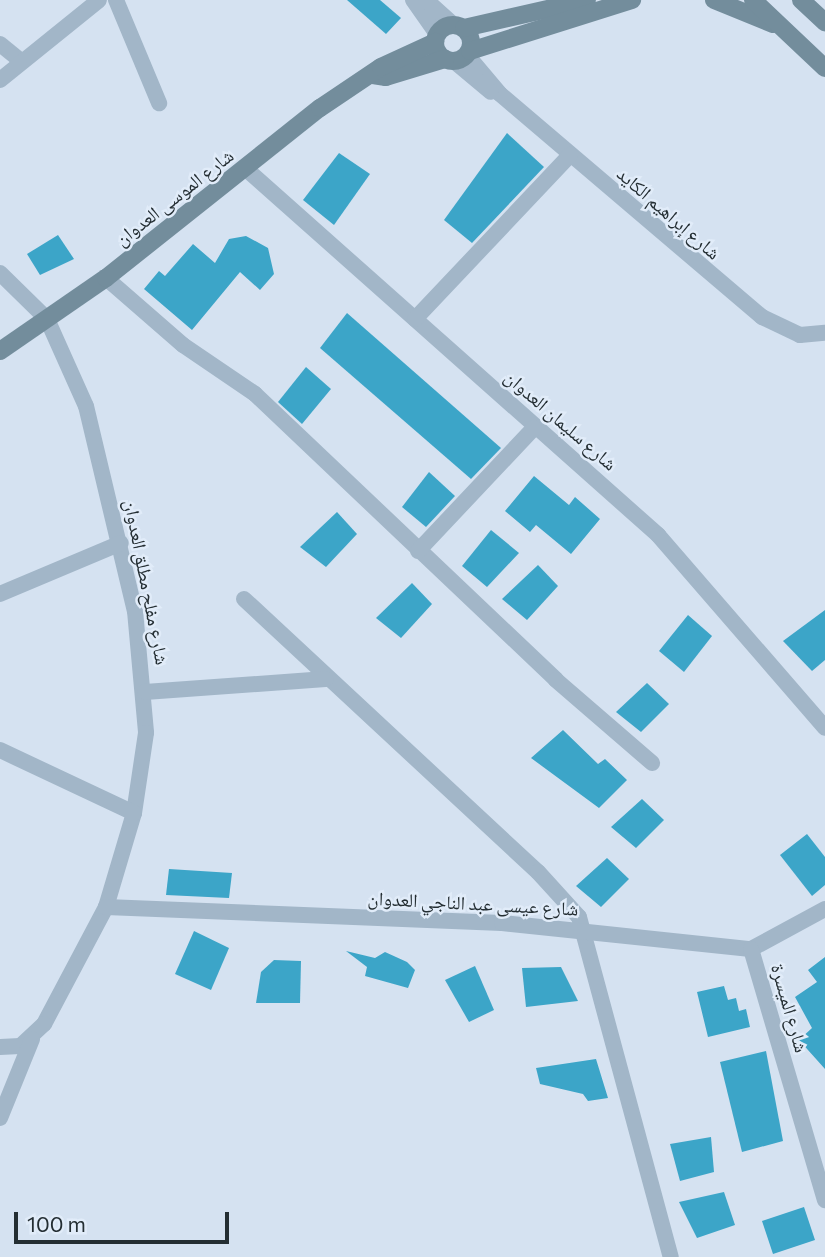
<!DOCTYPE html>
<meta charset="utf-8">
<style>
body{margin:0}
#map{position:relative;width:825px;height:1257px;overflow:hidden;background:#d5e2f1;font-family:Commissioner,"Noto Naskh Arabic",sans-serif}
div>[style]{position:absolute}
.building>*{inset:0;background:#3ca5c8}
.street>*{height:16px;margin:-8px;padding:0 8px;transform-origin:8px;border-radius:8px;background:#a2b6c8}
.secondary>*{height:18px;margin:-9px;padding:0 9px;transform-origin:9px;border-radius:9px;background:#738d9c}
.secondary>.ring{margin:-9px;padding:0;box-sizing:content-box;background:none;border:18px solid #738d9c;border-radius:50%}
span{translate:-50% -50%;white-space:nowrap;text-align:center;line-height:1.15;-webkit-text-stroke:5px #e1ecf9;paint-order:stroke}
.street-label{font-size:19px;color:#242e33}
.scale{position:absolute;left:14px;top:1212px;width:215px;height:32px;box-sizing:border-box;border:4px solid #242e33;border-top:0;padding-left:9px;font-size:21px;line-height:24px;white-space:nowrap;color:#242e33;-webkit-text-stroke:5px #e1ecf9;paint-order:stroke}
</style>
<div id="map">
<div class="building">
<i style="clip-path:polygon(347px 0,380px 0,401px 18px,386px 34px)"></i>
<i style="clip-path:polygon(507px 133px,544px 167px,472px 243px,444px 220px)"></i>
<i style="clip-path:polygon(339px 153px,370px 174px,334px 225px,303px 200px)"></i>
<i style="clip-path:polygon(58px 235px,74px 259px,40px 275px,27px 254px)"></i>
<i style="clip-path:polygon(246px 236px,268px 248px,274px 274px,260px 290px,240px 272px,192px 330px,144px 289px,159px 271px,165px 276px,193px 244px,215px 263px,229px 239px)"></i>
<i style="clip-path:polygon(347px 313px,501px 448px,471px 479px,320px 348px)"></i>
<i style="clip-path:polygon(306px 367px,331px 389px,302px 424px,278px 402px)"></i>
<i style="clip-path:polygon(429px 472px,455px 496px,426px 527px,402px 507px)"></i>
<i style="clip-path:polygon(534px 476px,569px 505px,575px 497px,600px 519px,571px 554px,536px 525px,530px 532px,505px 511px)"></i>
<i style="clip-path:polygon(337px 512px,357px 534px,326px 567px,300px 547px)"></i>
<i style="clip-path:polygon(491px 530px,519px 553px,487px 587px,462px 566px)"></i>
<i style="clip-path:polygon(538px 565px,558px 586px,527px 620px,502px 599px)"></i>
<i style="clip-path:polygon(412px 583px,432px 604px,401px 638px,376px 618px)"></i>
<i style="clip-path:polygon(825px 610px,825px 660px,812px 671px,783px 641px)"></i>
<i style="clip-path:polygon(688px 615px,712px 636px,684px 672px,659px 651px)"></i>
<i style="clip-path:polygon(647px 683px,669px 704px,641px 732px,616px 712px)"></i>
<i style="clip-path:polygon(563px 730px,598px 764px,605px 759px,627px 780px,599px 808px,531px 758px)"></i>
<i style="clip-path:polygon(642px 799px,664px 820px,636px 848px,611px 827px)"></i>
<i style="clip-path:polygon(807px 834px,825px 857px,825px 885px,812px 896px,780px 855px)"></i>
<i style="clip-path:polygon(607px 858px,629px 879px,601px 907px,576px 886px)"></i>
<i style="clip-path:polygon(169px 869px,232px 873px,229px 898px,166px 895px)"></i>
<i style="clip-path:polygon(194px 931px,229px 948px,211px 990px,175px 974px)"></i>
<i style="clip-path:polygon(346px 951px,375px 958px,385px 952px,407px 962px,415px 970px,408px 988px,365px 976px,367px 967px)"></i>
<i style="clip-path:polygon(825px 957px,825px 1069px,799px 1040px,812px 1028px,795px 997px,817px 982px,808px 970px)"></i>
<i style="clip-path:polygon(274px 960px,301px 961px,300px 1003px,256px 1003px,261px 972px)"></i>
<i style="clip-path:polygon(475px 966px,494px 1010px,469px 1022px,445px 980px)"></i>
<i style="clip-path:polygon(561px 967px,578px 1001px,526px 1007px,522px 968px)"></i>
<i style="clip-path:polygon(724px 986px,728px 1000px,736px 998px,739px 1011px,746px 1009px,750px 1027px,708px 1037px,697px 992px)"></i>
<i style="clip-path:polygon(766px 1051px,783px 1141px,742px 1152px,720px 1062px)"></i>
<i style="clip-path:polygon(596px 1059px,608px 1098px,588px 1101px,583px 1094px,540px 1084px,536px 1068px)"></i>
<i style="clip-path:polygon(711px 1137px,714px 1172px,680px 1181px,670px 1144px)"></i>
<i style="clip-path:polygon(724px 1192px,735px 1225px,697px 1238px,679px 1202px)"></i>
<i style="clip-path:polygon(804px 1207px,815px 1240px,773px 1254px,762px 1221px)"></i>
</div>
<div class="street">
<i style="left:116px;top:0;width:112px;rotate:67.3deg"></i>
<i style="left:413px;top:0;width:42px;rotate:54.8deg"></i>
<i style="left:426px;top:0;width:38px;rotate:42deg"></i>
<i style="left:0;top:44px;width:26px;rotate:39deg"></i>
<i style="left:467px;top:55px;width:51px;rotate:49.8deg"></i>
<i style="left:500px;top:94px;width:344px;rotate:40.4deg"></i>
<i style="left:762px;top:317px;width:42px;rotate:25.3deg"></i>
<i style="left:800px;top:335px;width:25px;rotate:-5deg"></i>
<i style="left:454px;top:61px;width:48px;rotate:40deg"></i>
<i style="left:0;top:80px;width:127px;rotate:-38.9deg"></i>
<i style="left:245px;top:168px;width:553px;rotate:41.62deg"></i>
<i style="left:658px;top:535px;width:255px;rotate:49.1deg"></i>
<i style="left:0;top:273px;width:66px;rotate:44.4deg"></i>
<i style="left:47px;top:319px;width:95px;rotate:65.9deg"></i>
<i style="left:86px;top:406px;width:211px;rotate:76.6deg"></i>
<i style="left:135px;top:611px;width:122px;rotate:84.8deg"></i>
<i style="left:146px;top:733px;width:81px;rotate:98.5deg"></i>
<i style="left:134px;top:813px;width:98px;rotate:106.6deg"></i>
<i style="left:106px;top:907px;width:132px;rotate:117.9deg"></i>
<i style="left:44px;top:1024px;width:33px;rotate:137deg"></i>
<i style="left:20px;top:1046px;width:20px;rotate:177deg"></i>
<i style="left:106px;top:278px;width:102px;rotate:41deg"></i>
<i style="left:183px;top:345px;width:87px;rotate:34.2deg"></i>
<i style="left:255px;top:394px;width:415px;rotate:43.5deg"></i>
<i style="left:556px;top:680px;width:127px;rotate:40.8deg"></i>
<i style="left:415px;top:319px;width:226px;rotate:-46.6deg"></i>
<i style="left:418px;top:551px;width:169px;rotate:-46.7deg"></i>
<i style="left:0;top:594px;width:131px;rotate:-22.9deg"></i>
<i style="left:244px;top:599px;width:401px;rotate:42.9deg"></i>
<i style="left:538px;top:872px;width:61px;rotate:47.7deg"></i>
<i style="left:579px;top:917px;width:352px;rotate:74.9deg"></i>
<i style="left:145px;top:692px;width:181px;rotate:-4.1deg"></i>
<i style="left:0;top:750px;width:148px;rotate:25.2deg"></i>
<i style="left:106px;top:907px;width:396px;rotate:2.3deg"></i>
<i style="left:502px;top:923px;width:250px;rotate:6deg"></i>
<i style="left:751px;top:949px;width:84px;rotate:-28.4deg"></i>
<i style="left:751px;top:949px;width:262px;rotate:73.6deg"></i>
<i style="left:0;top:1118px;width:85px;rotate:-67.9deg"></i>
</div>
<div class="secondary">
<i style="left:714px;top:0;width:64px;rotate:22.1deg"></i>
<i style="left:753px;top:0;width:99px;rotate:43.4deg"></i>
<i style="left:801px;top:0;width:33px;rotate:43deg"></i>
<i class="ring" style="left:435px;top:25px;width:18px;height:18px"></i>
<i style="left:464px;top:28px;width:126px;rotate:-12.8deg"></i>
<i style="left:470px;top:51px;width:170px;rotate:-17.5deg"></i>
<i style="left:373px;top:75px;width:13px;rotate:9deg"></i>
<i style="left:386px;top:77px;width:62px;rotate:-17deg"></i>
<i style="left:0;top:351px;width:129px;rotate:-34.6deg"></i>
<i style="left:106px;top:278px;width:273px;rotate:-38.5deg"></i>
<i style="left:320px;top:108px;width:73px;rotate:-33.9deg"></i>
<i style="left:381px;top:67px;width:60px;rotate:-24.8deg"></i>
</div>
<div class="street-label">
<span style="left:174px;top:197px;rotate:-38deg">شارع الموسى العدوان</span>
<span style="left:669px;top:213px;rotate:41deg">شارع إبراهيم الكايد</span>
<span style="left:561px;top:420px;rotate:41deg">شارع سليمان العدوان</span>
<span style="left:147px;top:582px;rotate:79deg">شارع مفلح مطلق العدوان</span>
<span style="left:473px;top:903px;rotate:3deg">شارع عيسى عبد الناجي العدوان</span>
<span style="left:790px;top:1008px;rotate:74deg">شارع الميسرة</span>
</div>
<div class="scale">100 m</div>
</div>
